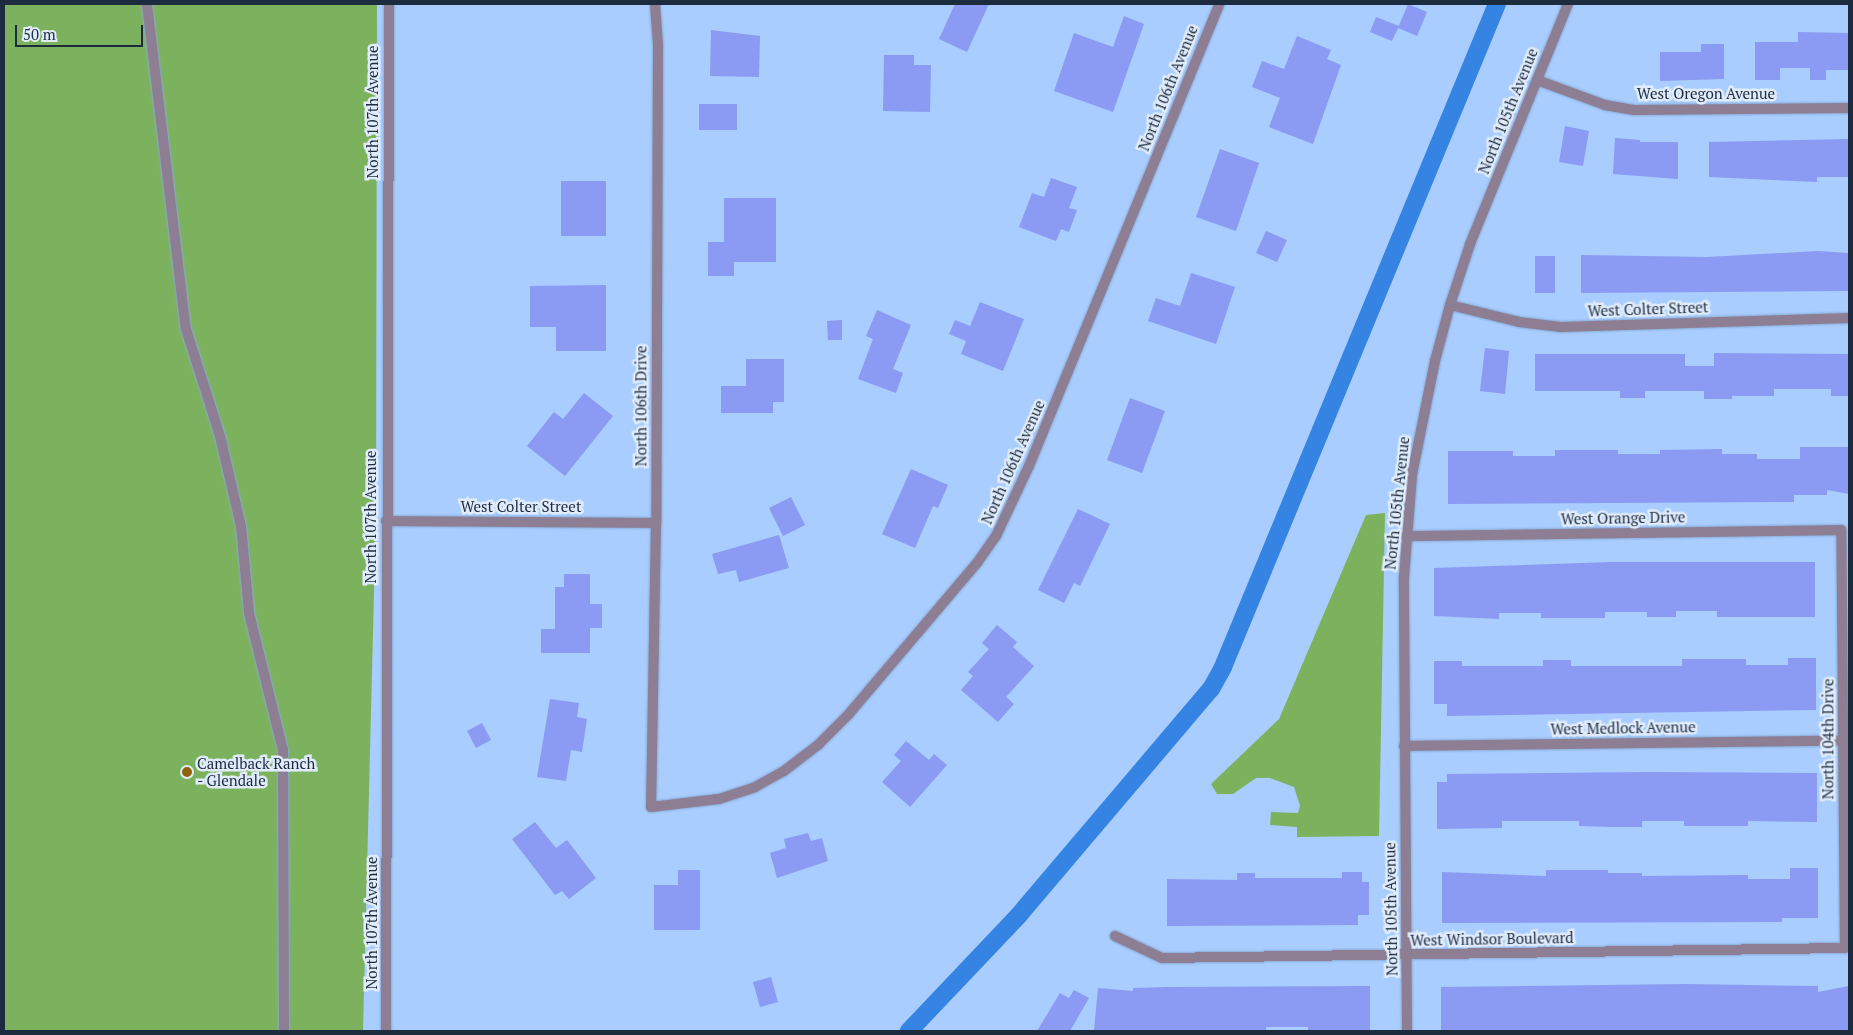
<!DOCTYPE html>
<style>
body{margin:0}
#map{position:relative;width:1853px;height:1035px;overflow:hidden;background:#a8cdfe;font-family:"PT Serif",serif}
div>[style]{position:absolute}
.green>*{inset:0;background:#7cb25d}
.canal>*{height:18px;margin:-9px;padding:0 9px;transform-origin:9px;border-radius:9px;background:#3583e2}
.building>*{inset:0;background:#8b9af2}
.roads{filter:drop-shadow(0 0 1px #89a9d4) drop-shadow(0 0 1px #89a9d4)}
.service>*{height:10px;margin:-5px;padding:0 5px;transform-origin:5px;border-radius:5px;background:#8d7e93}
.minor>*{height:10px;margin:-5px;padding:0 5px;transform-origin:5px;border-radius:5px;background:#8d7e93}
.tertiary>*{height:10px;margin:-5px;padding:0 5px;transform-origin:5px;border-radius:5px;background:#8d7e93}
.dots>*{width:14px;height:14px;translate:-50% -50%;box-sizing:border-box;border:2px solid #e0ecfb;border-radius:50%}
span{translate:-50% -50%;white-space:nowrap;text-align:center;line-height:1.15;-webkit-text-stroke:5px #e0ecfb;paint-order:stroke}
.street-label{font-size:15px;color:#1d2b3e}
.poi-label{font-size:15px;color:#1d2b3e}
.left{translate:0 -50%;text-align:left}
.frame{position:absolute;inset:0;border:5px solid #1d2b3e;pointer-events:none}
.scale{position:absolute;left:15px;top:25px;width:128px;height:22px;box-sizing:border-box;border:2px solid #1d2b3e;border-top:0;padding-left:6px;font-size:15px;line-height:18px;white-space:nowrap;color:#1d2b3e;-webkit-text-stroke:4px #e0ecfb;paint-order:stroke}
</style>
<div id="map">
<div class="green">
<i style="clip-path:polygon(4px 4px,377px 4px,376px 512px,363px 1031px,4px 1031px)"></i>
<i style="clip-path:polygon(1385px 513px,1379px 836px,1297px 837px,1297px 827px,1270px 825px,1271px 812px,1298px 813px,1300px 806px,1294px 787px,1270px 778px,1256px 778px,1233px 794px,1217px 794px,1211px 784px,1279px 719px,1366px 515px)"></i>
</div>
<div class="canal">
<i style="left:909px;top:1031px;width:160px;rotate:-46.5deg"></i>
<i style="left:1019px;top:915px;width:297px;rotate:-49.7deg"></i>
<i style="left:1211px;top:689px;width:25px;rotate:-61deg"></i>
<i style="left:1223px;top:667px;width:717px;rotate:-67.55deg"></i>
</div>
<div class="building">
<i style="clip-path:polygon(955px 4px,989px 4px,967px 52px,939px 39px)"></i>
<i style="clip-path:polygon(1408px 4px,1427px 12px,1417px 36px,1398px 28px)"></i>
<i style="clip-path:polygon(1124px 16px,1144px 24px,1113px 112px,1054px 91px,1074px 33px,1113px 47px)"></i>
<i style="clip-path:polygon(1376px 17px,1399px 26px,1392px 41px,1370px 32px)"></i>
<i style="clip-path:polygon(711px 30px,760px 36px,759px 77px,710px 76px)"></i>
<i style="clip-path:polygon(1798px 32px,1849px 33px,1849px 70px,1826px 70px,1826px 80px,1810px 80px,1810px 68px,1780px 68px,1780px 80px,1755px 80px,1755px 42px,1798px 42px)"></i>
<i style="clip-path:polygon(1297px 36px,1331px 50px,1327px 59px,1341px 65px,1313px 144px,1269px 127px,1280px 98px,1252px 87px,1262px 61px,1284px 69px)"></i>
<i style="clip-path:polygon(1701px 44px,1724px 44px,1724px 79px,1660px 81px,1660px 52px,1701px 52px)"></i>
<i style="clip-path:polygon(884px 55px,914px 55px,914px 65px,931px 65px,930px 112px,883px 111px)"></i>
<i style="clip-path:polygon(699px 104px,737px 104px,737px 130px,699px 130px)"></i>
<i style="clip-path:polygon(1565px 126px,1589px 131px,1583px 166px,1559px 162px)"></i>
<i style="clip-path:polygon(1615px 138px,1640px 140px,1640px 142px,1678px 142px,1678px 179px,1613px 174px)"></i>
<i style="clip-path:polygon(1849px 139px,1849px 177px,1817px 177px,1817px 182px,1709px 177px,1709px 142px)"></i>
<i style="clip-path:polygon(1220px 149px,1259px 163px,1236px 231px,1196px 217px)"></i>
<i style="clip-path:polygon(1051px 178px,1077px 187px,1069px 208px,1077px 210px,1069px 232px,1061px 229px,1056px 241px,1019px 227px,1032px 193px,1044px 197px)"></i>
<i style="clip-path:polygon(561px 181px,606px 181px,606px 236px,561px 236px)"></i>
<i style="clip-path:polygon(724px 198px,776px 198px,776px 262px,734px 262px,734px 276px,708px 276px,708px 242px,724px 242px)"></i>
<i style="clip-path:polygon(1266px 231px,1287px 240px,1277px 262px,1256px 253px)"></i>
<i style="clip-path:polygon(1818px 251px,1849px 253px,1849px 291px,1581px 293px,1581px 255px,1707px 257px)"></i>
<i style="clip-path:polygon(1535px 256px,1555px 256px,1555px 293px,1535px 293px)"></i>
<i style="clip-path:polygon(1191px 273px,1235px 287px,1216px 344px,1148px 321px,1156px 298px,1180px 306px)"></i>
<i style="clip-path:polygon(606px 285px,606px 351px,556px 351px,556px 327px,530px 327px,530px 286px)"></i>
<i style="clip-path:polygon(980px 302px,1024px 319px,1003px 371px,961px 354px,966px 341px,949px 334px,955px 320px,970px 326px)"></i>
<i style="clip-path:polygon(877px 310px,911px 325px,893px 369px,903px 373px,896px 393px,858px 379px,873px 339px,866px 336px)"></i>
<i style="clip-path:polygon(842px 320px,842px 340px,828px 340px,827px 321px)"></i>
<i style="clip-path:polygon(1485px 348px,1509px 351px,1505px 394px,1480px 391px)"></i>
<i style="clip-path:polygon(1714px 353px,1849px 354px,1849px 396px,1831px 396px,1831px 389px,1774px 389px,1774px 396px,1732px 396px,1732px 399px,1704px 399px,1704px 391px,1645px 391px,1645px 398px,1620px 398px,1620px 391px,1535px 391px,1535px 354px,1685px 354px,1685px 366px,1714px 366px)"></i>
<i style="clip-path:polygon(746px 359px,784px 359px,784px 402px,773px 402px,773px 413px,721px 413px,721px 386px,746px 386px)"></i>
<i style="clip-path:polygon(584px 393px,613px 416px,565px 476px,527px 446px,554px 412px,563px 419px)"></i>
<i style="clip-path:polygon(1130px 398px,1165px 411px,1142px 473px,1107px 460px)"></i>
<i style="clip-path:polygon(1800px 447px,1849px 447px,1849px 494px,1827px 490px,1827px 495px,1794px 495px,1794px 502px,1448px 504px,1448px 451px,1513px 451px,1513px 456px,1555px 456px,1555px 450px,1618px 450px,1618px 454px,1660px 454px,1660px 450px,1722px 449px,1722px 454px,1757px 454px,1757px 459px,1800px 459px)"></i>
<i style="clip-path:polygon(911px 469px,948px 485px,938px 508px,933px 506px,915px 548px,882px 534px)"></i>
<i style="clip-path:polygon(791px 497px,805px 525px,783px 536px,769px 508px)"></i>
<i style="clip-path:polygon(1078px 509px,1110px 524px,1080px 586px,1074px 583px,1064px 603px,1038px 590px)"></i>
<i style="clip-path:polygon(779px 535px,789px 568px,739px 582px,736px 570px,718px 574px,712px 554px)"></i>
<i style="clip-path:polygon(1612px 562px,1815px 562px,1815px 617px,1717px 617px,1717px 611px,1676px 611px,1676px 617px,1647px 617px,1647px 612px,1605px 612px,1605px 618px,1541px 618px,1541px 613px,1499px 613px,1499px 619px,1434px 616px,1434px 568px)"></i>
<i style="clip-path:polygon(564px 574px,590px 574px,590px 604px,602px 604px,602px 628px,590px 628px,590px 653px,541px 653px,541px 629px,555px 629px,555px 587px,564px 587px)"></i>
<i style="clip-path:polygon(997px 625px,1017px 642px,1013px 647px,1034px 666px,1006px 697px,1014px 704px,998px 722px,961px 690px,973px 676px,968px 672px,989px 649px,982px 643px)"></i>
<i style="clip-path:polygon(1788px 658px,1816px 658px,1816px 710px,1447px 716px,1447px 704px,1434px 704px,1434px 661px,1462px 661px,1462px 666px,1543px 666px,1543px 660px,1571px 660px,1571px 666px,1682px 666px,1682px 659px,1746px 659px,1746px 665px,1788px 665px)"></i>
<i style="clip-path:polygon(550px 699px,579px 703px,577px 717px,587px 719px,582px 752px,571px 750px,566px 781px,537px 777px)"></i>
<i style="clip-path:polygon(482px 723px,491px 740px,476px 748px,467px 731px)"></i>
<i style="clip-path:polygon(906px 741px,929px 760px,934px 754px,947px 765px,910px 807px,882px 782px,901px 761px,894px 755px)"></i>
<i style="clip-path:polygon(1649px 772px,1817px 773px,1817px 822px,1748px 821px,1748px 826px,1684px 826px,1684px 821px,1642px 821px,1642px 827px,1613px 827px,1579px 826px,1579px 821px,1502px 821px,1502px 828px,1437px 829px,1437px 782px,1447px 782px,1447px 774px)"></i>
<i style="clip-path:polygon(535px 822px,556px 848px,567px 840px,596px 878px,569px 899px,562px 891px,555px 895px,512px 839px)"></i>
<i style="clip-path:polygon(808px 833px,811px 841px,822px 838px,828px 861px,777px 878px,770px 853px,786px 848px,784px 839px)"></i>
<i style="clip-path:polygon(1790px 868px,1818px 868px,1818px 918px,1782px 918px,1782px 922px,1442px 923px,1442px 872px,1546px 876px,1546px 870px,1608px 870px,1608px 873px,1642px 873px,1642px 876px,1748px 875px,1748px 879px,1790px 879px)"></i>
<i style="clip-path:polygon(678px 870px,700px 870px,700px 930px,654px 930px,654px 885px,678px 885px)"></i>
<i style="clip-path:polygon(1342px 872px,1362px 872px,1362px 882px,1369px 882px,1369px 915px,1358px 915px,1358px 925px,1167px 926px,1167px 879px,1237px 880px,1237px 873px,1255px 873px,1255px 878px,1342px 878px)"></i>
<i style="clip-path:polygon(771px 977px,778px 1002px,760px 1007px,753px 982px)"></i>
<i style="clip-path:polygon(1686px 984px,1818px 986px,1818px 992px,1849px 986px,1849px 1031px,1441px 1031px,1441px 987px)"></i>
<i style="clip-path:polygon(1370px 986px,1370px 1031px,1308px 1031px,1308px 1027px,1266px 1027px,1266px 1031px,1094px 1030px,1098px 988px,1133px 991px,1133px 988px,1168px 987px)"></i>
<i style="clip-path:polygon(1074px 990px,1089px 998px,1070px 1031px,1037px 1031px,1060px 993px,1069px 998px)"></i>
</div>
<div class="roads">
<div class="service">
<i style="left:220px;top:436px;width:92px;rotate:76.9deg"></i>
<i style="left:241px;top:526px;width:87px;rotate:84.7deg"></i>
<i style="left:249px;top:613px;width:141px;rotate:76.1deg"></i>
<i style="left:283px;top:750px;width:281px;rotate:89.8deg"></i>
</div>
<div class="minor">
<i style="left:147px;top:4px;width:327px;rotate:83.2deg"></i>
<i style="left:186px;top:329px;width:112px;rotate:72.4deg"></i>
<i style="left:655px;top:4px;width:41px;rotate:85.8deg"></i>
<i style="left:658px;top:45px;width:478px;rotate:90.2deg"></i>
<i style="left:656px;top:523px;width:284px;rotate:91deg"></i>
<i style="left:651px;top:807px;width:68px;rotate:-6.7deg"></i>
<i style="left:719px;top:799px;width:38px;rotate:-18deg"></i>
<i style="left:755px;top:787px;width:33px;rotate:-29deg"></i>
<i style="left:784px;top:771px;width:43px;rotate:-37.4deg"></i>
<i style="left:818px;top:745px;width:42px;rotate:-45deg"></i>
<i style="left:848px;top:715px;width:199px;rotate:-49.7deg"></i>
<i style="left:977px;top:563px;width:33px;rotate:-55deg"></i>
<i style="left:996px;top:536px;width:77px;rotate:-64.8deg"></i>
<i style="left:1029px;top:466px;width:500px;rotate:-67.6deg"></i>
<i style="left:1537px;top:80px;width:72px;rotate:20.2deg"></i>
<i style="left:1605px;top:105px;width:29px;rotate:10deg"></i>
<i style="left:1634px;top:110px;width:215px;rotate:-0.5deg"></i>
<i style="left:1450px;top:305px;width:71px;rotate:13.8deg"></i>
<i style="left:1519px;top:322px;width:42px;rotate:6.8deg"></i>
<i style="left:1561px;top:327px;width:288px;rotate:-1.8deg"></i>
<i style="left:386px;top:521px;width:270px;rotate:0.4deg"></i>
<i style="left:1404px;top:746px;width:439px;rotate:-0.7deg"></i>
<i style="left:1115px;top:936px;width:52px;rotate:25.1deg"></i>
<i style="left:1162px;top:958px;width:683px;rotate:-0.84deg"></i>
<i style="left:1845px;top:948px;width:418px;rotate:-90.5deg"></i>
<i style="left:1841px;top:530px;width:436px;rotate:179.2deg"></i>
</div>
<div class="tertiary">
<i style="left:386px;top:1031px;width:1027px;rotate:-89.83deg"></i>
<i style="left:1407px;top:1031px;width:454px;rotate:-90.4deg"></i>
<i style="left:1404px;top:577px;width:102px;rotate:-85.5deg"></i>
<i style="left:1412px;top:475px;width:116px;rotate:-78.6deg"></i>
<i style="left:1435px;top:361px;width:58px;rotate:-75deg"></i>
<i style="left:1450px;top:305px;width:64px;rotate:-71.8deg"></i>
<i style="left:1470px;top:244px;width:259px;rotate:-67.8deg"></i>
</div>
</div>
<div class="dots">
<i style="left:187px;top:772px;background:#90620d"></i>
</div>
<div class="street-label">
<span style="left:1168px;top:88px;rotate:-68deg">North 106th Avenue</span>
<span style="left:1706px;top:94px">West Oregon Avenue</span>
<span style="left:1508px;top:111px;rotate:-68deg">North 105th Avenue</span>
<span style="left:373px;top:112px;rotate:-90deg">North 107th Avenue</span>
<span style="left:1648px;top:309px;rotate:-2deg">West Colter Street</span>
<span style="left:641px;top:406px;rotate:-90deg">North 106th Drive</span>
<span style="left:1013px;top:462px;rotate:-66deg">North 106th Avenue</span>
<span style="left:1397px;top:503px;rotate:-84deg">North 105th Avenue</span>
<span style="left:521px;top:507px">West Colter Street</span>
<span style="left:371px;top:517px;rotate:-90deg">North 107th Avenue</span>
<span style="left:1623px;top:518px;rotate:-1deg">West Orange Drive</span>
<span style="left:1623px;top:728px;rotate:-1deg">West Medlock Avenue</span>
<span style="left:1828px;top:739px;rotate:-90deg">North 104th Drive</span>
<span style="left:1391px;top:909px;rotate:-91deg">North 105th Avenue</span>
<span style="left:372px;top:923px;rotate:-90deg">North 107th Avenue</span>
<span style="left:1492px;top:939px;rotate:-1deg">West Windsor Boulevard</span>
</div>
<div class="poi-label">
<span class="left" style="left:197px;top:772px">Camelback Ranch<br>- Glendale</span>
</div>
<div class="frame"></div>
<div class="scale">50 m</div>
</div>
